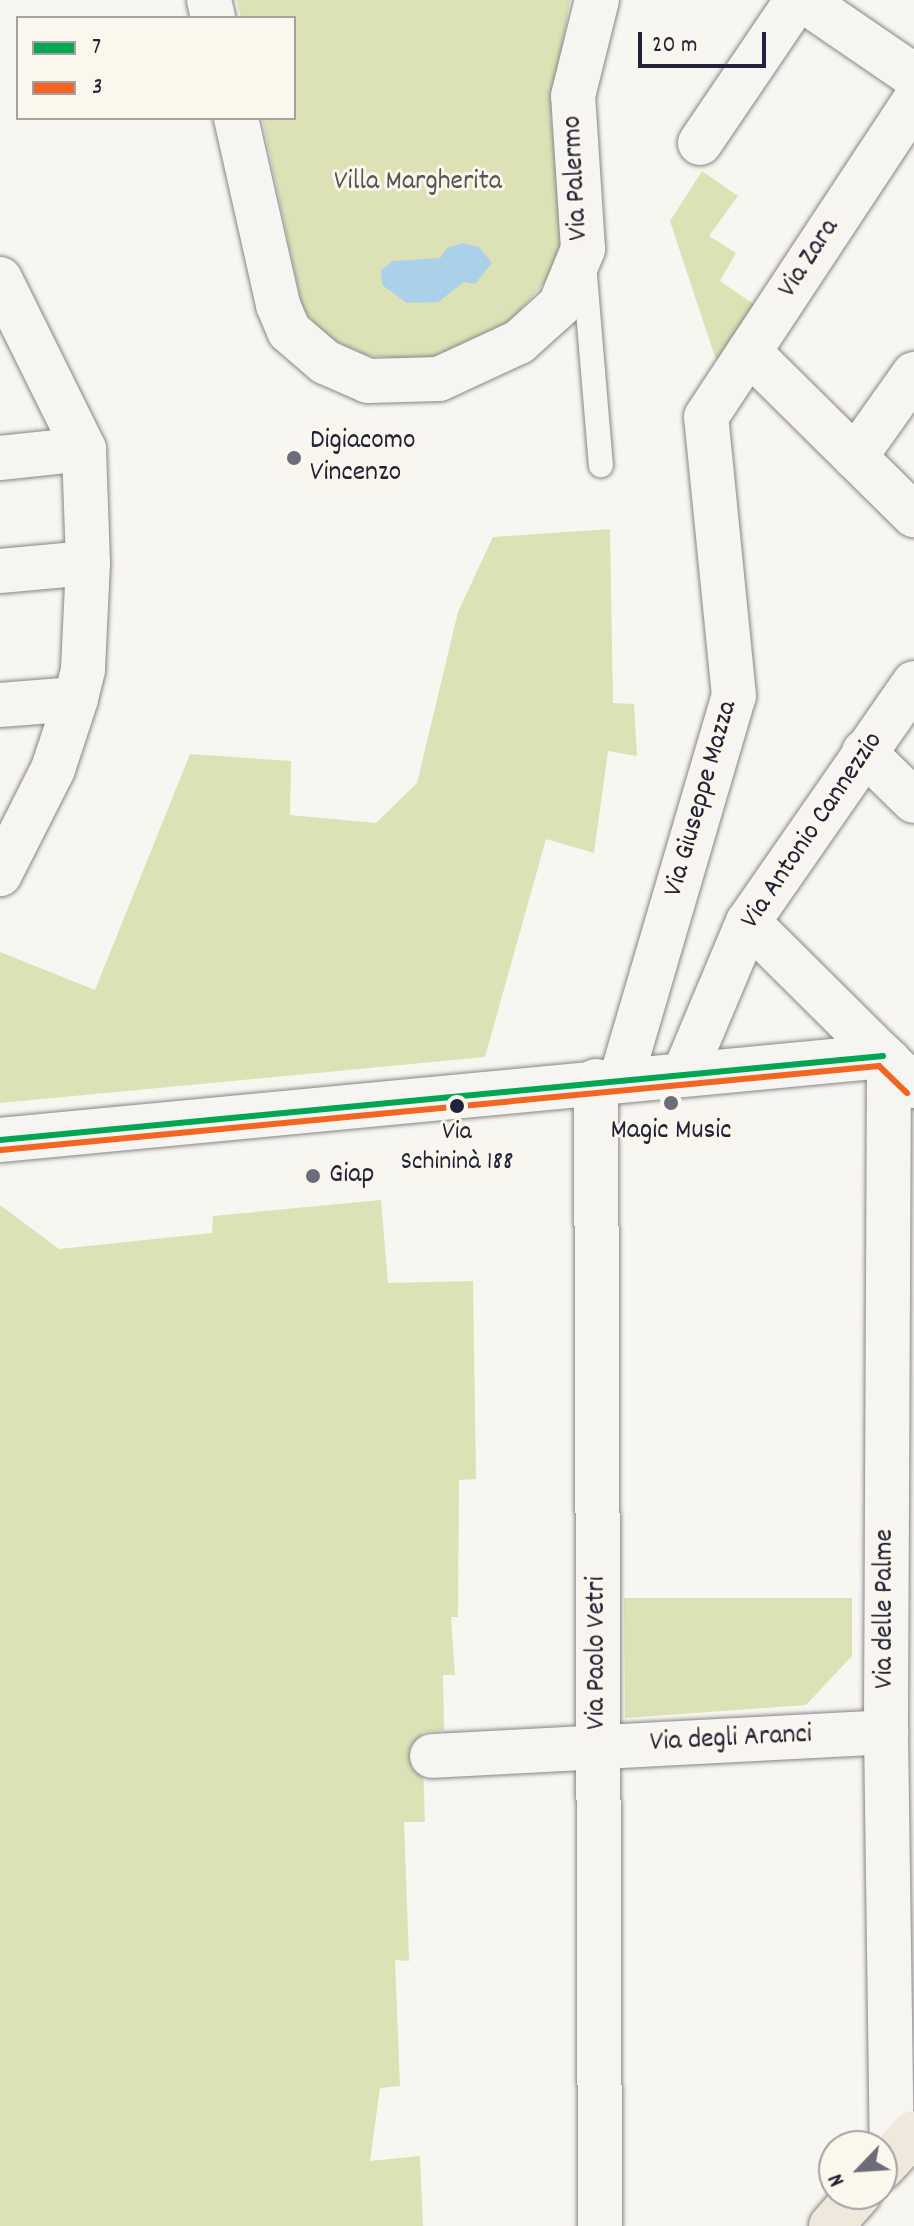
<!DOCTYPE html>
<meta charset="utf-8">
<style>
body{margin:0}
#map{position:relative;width:914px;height:2226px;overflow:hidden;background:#f8f6f0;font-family:Dekko,sans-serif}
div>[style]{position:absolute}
.green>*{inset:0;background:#dce2b5}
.water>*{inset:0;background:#abd1ea}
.roads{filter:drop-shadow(0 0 2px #878688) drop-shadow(0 0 2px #878688)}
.lane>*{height:24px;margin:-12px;padding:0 12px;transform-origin:12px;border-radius:12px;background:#f6f5f1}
.street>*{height:44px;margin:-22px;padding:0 22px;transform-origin:22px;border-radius:22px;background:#f6f5f1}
.secondary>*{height:44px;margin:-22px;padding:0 22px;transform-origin:22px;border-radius:22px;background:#f6f5f1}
.primary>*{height:44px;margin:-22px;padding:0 22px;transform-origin:22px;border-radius:22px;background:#eee8dd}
.bus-1>*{height:6px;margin:-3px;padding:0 3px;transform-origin:3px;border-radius:3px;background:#00a651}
.bus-2>*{height:6px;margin:-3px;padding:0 3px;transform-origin:3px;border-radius:3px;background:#f26522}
.dots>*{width:22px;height:22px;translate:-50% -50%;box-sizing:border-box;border:4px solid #fbf7ec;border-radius:50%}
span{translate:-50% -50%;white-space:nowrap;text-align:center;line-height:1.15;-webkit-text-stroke:6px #fbf7ec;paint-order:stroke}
.bus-label{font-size:26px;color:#22223b}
.street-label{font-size:28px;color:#22223b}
.park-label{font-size:28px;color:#535751}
.poi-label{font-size:28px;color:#22223b}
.left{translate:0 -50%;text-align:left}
.legend{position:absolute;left:16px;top:16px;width:280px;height:104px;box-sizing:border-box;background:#fbf7ec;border:2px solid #a4a2a5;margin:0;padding:10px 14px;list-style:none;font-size:24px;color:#22223b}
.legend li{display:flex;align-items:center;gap:16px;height:40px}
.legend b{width:40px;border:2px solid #a4a2a5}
.north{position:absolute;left:818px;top:2130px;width:80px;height:80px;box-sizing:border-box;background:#fbf7ec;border:2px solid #a4a2a5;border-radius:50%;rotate:245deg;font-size:22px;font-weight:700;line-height:32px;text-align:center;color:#22223b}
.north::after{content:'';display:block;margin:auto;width:28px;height:36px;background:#6d6c7a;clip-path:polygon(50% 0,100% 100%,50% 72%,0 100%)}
.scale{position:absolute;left:638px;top:32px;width:128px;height:36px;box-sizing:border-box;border:4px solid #22223b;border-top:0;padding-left:10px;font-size:24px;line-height:28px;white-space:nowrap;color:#22223b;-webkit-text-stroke:6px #fbf7ec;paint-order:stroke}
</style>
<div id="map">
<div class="green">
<i style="clip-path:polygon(237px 0,570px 0,551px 114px,563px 236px,552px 274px,510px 321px,447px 354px,413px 360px,365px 355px,329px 338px,303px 310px,262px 118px,294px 118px,294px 18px,241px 18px)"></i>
<i style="clip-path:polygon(702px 171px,738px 196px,709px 236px,736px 253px,720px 281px,758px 307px,718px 366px,670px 221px)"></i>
<i style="clip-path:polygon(610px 529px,613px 703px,634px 704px,637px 756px,608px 751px,594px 853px,546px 839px,485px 1057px,0 1103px,0 952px,95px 990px,190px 754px,291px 761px,290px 815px,376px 823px,417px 783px,458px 612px,493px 537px)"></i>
<i style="clip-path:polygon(381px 1200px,388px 1283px,473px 1281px,476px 1479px,459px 1480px,458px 1617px,451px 1617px,455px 1675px,443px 1675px,444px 1730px,422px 1732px,425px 1822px,404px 1822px,409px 1961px,395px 1960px,400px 2086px,380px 2088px,370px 2161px,420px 2156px,423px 2226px,0 2226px,0 1205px,59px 1249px,212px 1233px,213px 1216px)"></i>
<i style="clip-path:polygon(624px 1598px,852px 1598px,852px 1656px,806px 1705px,625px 1718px)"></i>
</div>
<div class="water">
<i style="clip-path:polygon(462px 243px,479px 247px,492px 263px,475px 284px,464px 282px,438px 302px,407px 303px,382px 285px,381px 270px,393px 261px,440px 258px,447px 248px)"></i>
</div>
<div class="roads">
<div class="lane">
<i style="left:584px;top:264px;width:202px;rotate:85.2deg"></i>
</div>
<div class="street">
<i style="left:209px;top:0;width:18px;rotate:77deg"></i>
<i style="left:803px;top:0;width:135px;rotate:34.4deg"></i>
<i style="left:236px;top:118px;width:192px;rotate:77.3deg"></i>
<i style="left:278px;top:305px;width:28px;rotate:67deg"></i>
<i style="left:289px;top:331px;width:48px;rotate:40.7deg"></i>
<i style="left:325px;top:362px;width:47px;rotate:23.8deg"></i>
<i style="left:368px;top:381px;width:71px;rotate:-1.6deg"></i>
<i style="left:439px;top:379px;width:88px;rotate:-24.8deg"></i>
<i style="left:519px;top:342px;width:55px;rotate:-42.1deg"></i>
<i style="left:560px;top:305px;width:61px;rotate:-67.7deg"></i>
<i style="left:583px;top:249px;width:153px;rotate:-93.7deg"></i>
<i style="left:573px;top:96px;width:99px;rotate:-76deg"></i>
<i style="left:700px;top:143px;width:173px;rotate:-55.9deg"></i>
<i style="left:0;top:279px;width:190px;rotate:63.7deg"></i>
<i style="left:84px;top:449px;width:114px;rotate:88deg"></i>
<i style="left:88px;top:563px;width:107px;rotate:92.7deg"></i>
<i style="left:83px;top:670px;width:30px;rotate:104deg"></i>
<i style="left:76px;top:699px;width:74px;rotate:108.2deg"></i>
<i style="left:53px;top:769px;width:118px;rotate:116.8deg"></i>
<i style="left:749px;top:352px;width:232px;rotate:44.7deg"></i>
<i style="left:855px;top:457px;width:102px;rotate:-54.6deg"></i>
<i style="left:0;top:458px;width:84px;rotate:-6.1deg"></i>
<i style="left:0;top:571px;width:88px;rotate:-5.2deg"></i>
<i style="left:0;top:705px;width:76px;rotate:-4.5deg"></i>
<i style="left:864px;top:752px;width:70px;rotate:44.4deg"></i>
<i style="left:748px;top:922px;width:190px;rotate:44.8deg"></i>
<i style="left:889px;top:1061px;width:671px;rotate:90.26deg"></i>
<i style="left:886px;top:1732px;width:425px;rotate:89.2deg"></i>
<i style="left:684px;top:1074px;width:165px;rotate:-67.2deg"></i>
<i style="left:748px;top:922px;width:291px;rotate:-55.2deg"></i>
<i style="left:621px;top:1079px;width:399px;rotate:-73.6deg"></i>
<i style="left:734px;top:696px;width:280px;rotate:-95.7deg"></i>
<i style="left:706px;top:417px;width:377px;rotate:-56.6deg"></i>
<i style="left:596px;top:1081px;width:1145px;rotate:89.8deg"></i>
<i style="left:432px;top:1756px;width:455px;rotate:-3deg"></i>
</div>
<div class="secondary">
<i style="left:0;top:1140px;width:887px;rotate:-5.43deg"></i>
<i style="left:883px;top:1056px;width:43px;rotate:44.1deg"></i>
</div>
<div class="primary">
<i style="left:882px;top:2168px;width:47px;rotate:-47.6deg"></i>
<i style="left:831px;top:2226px;width:43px;rotate:-48.8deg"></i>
</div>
</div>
<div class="bus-1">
<i style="left:0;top:1140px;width:887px;rotate:-5.43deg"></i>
</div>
<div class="bus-2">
<i style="left:1px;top:1150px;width:882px;rotate:-5.46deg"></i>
<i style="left:879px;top:1066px;width:39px;rotate:44deg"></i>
</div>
<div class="dots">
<i style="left:294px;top:458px;background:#6d6c7a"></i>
<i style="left:671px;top:1103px;background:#6d6c7a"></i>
<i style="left:457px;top:1106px;background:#22223b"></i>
<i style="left:313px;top:1176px;background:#6d6c7a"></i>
</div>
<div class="bus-label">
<span style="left:457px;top:1148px">Via<br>Schininà 188</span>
</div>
<div class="street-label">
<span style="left:577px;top:178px;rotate:-93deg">Via Palermo</span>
<span style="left:810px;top:259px;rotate:-57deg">Via Zara</span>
<span style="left:702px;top:799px;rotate:-74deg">Via Giuseppe Mazza</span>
<span style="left:813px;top:831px;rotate:-56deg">Via Antonio Cannezzio</span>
<span style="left:886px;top:1609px;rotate:-90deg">Via delle Palme</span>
<span style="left:598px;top:1653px;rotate:-90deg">Via Paolo Vetri</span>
<span style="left:731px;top:1740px;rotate:-3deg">Via degli Aranci</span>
</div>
<div class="park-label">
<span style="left:418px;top:183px">Villa Margherita</span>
</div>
<div class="poi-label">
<span class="left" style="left:310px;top:458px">Digiacomo<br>Vincenzo</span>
<span style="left:671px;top:1132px">Magic Music</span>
<span class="left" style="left:329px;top:1176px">Giap</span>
</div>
<ul class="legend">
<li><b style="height:10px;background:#00a651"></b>7</li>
<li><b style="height:10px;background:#f26522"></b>3</li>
</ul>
<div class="north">N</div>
<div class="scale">20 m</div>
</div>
